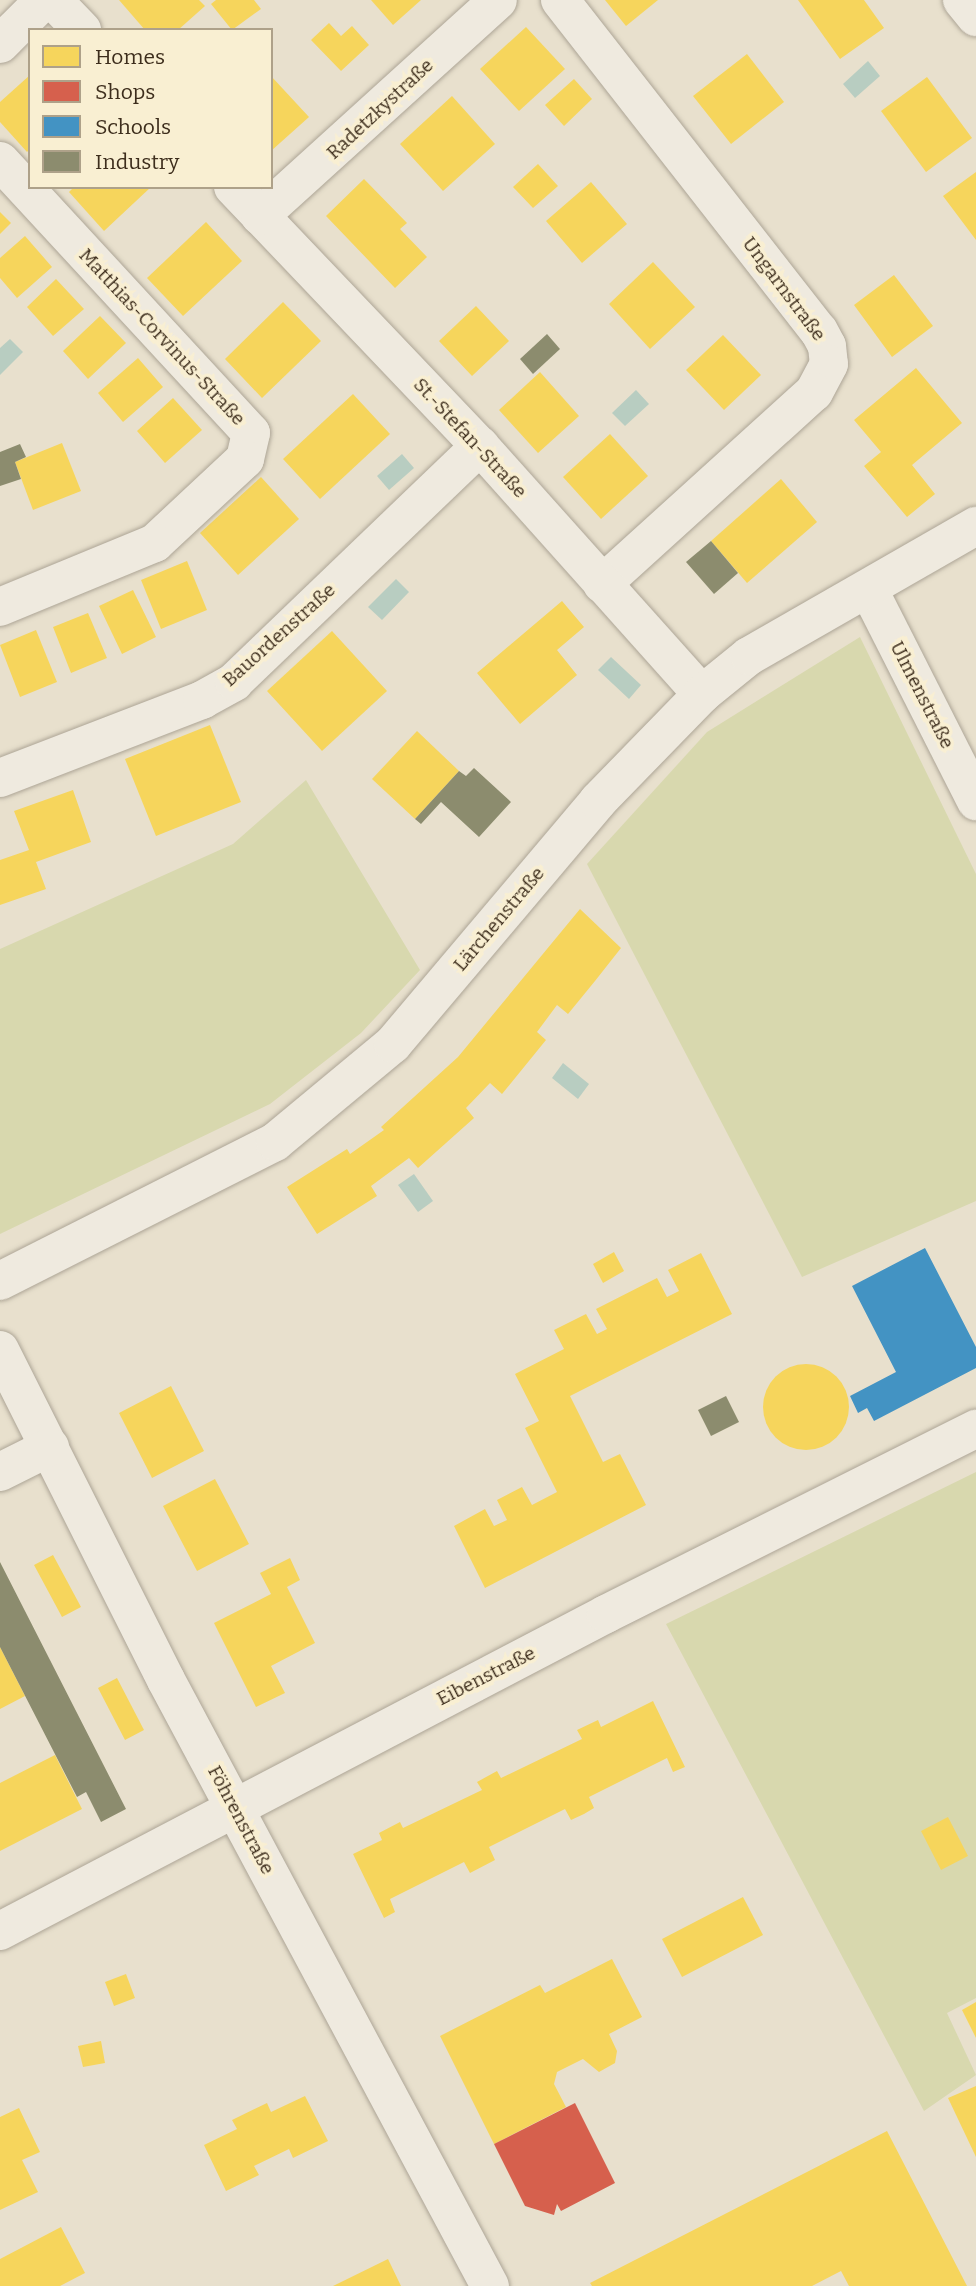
<!DOCTYPE html>
<meta charset="utf-8">
<style>
body{margin:0}
#map{position:relative;width:976px;height:2286px;overflow:hidden;background:#e8e0cd;font-family:Bitter,serif}
div>[style]{position:absolute}
.green>*{inset:0;background:#d8d8ae}
.water>*{inset:0;background:#b8cdc1}
.homes>*{inset:0;background:#f6d55c}
.round{border-radius:50%}
.shops>*{inset:0;background:#d6604d}
.schools>*{inset:0;background:#4393c3}
.industry>*{inset:0;background:#8c8c6e}
.roads{filter:drop-shadow(0 0 2px #ada596) drop-shadow(0 0 2px #ada596)}
.minor>*{height:38px;margin:-19px;padding:0 19px;transform-origin:19px;border-radius:19px;background:#efeadf}
span{translate:-50% -50%;white-space:nowrap;text-align:center;line-height:1.15;-webkit-text-stroke:7px #f9efd2;paint-order:stroke}
.street-label{font-size:19px;color:#3d2d1c}
.legend{position:absolute;left:28px;top:28px;width:245px;height:161px;box-sizing:border-box;background:#f9efd2;border:2px solid #aea189;margin:0;padding:9px 12px;list-style:none;font-size:21px;color:#3d2d1c}
.legend li{display:flex;align-items:center;gap:14px;height:35px}
.legend b{width:35px;border:2px solid #aea189}
</style>
<div id="map">
<div class="green">
<i style="clip-path:polygon(860px 637px,976px 874px,976px 1201px,802px 1277px,587px 864px,707px 732px)"></i>
<i style="clip-path:polygon(306px 780px,420px 970px,361px 1033px,270px 1104px,0 1234px,0 949px,233px 844px)"></i>
<i style="clip-path:polygon(976px 1472px,976px 1998px,947px 2013px,976px 2075px,924px 2111px,666px 1624px)"></i>
</div>
<div class="water">
<i style="clip-path:polygon(868px 61px,880px 76px,855px 98px,843px 84px)"></i>
<i style="clip-path:polygon(10px 339px,23px 352px,0 375px,0 348px)"></i>
<i style="clip-path:polygon(636px 390px,649px 404px,625px 426px,612px 413px)"></i>
<i style="clip-path:polygon(402px 454px,414px 468px,389px 490px,377px 476px)"></i>
<i style="clip-path:polygon(396px 579px,409px 592px,382px 620px,368px 607px)"></i>
<i style="clip-path:polygon(611px 657px,641px 685px,629px 699px,598px 670px)"></i>
<i style="clip-path:polygon(563px 1063px,589px 1084px,578px 1099px,552px 1078px)"></i>
<i style="clip-path:polygon(414px 1174px,433px 1201px,418px 1212px,398px 1185px)"></i>
</div>
<div class="homes">
<i style="clip-path:polygon(119px 0,199px 0,205px 6px,178px 30px,145px 30px)"></i>
<i style="clip-path:polygon(216px 0,254px 0,261px 9px,232px 30px,211px 4px)"></i>
<i style="clip-path:polygon(371px 0,421px 0,393px 25px)"></i>
<i style="clip-path:polygon(605px 0,658px 0,626px 26px)"></i>
<i style="clip-path:polygon(798px 0,864px 0,884px 28px,840px 59px)"></i>
<i style="clip-path:polygon(329px 23px,341px 36px,352px 26px,369px 45px,341px 71px,311px 40px)"></i>
<i style="clip-path:polygon(526px 27px,565px 69px,519px 111px,480px 69px)"></i>
<i style="clip-path:polygon(747px 54px,784px 102px,731px 144px,693px 96px)"></i>
<i style="clip-path:polygon(30px 75px,30px 149px,27px 152px,0 122px,0 102px)"></i>
<i style="clip-path:polygon(271px 76px,309px 117px,271px 151px)"></i>
<i style="clip-path:polygon(927px 77px,972px 138px,926px 172px,881px 111px)"></i>
<i style="clip-path:polygon(574px 79px,592px 99px,564px 126px,545px 105px)"></i>
<i style="clip-path:polygon(452px 96px,495px 144px,443px 191px,400px 144px)"></i>
<i style="clip-path:polygon(538px 164px,558px 186px,533px 208px,513px 187px)"></i>
<i style="clip-path:polygon(976px 172px,976px 240px,943px 196px)"></i>
<i style="clip-path:polygon(364px 179px,407px 223px,400px 229px,427px 257px,395px 288px,326px 216px)"></i>
<i style="clip-path:polygon(591px 182px,627px 224px,582px 263px,546px 221px)"></i>
<i style="clip-path:polygon(74px 187px,151px 187px,104px 231px,69px 192px)"></i>
<i style="clip-path:polygon(0 212px,11px 223px,0 234px)"></i>
<i style="clip-path:polygon(206px 222px,242px 261px,183px 316px,147px 278px)"></i>
<i style="clip-path:polygon(25px 236px,52px 267px,17px 298px,0 278px,0 258px)"></i>
<i style="clip-path:polygon(653px 262px,695px 307px,650px 349px,609px 304px)"></i>
<i style="clip-path:polygon(894px 275px,933px 326px,892px 357px,854px 305px)"></i>
<i style="clip-path:polygon(56px 279px,84px 309px,53px 336px,27px 307px)"></i>
<i style="clip-path:polygon(283px 302px,321px 341px,262px 398px,225px 359px)"></i>
<i style="clip-path:polygon(476px 306px,509px 341px,472px 376px,439px 341px)"></i>
<i style="clip-path:polygon(100px 316px,126px 343px,88px 379px,63px 351px)"></i>
<i style="clip-path:polygon(723px 335px,761px 375px,724px 410px,686px 370px)"></i>
<i style="clip-path:polygon(138px 358px,163px 387px,123px 422px,98px 393px)"></i>
<i style="clip-path:polygon(916px 368px,962px 423px,912px 465px,935px 494px,907px 517px,864px 466px,881px 452px,854px 420px)"></i>
<i style="clip-path:polygon(540px 372px,579px 416px,538px 453px,499px 410px)"></i>
<i style="clip-path:polygon(353px 394px,390px 434px,320px 499px,283px 459px)"></i>
<i style="clip-path:polygon(173px 398px,202px 430px,165px 463px,137px 431px)"></i>
<i style="clip-path:polygon(610px 434px,648px 476px,601px 519px,563px 477px)"></i>
<i style="clip-path:polygon(62px 443px,81px 491px,33px 510px,15px 462px)"></i>
<i style="clip-path:polygon(261px 477px,299px 519px,238px 575px,200px 533px)"></i>
<i style="clip-path:polygon(781px 479px,817px 522px,747px 583px,711px 541px)"></i>
<i style="clip-path:polygon(187px 561px,207px 610px,161px 629px,141px 580px)"></i>
<i style="clip-path:polygon(133px 590px,156px 637px,122px 654px,99px 606px)"></i>
<i style="clip-path:polygon(562px 601px,584px 627px,557px 650px,577px 675px,520px 724px,477px 673px)"></i>
<i style="clip-path:polygon(88px 613px,107px 658px,71px 673px,53px 627px)"></i>
<i style="clip-path:polygon(36px 630px,57px 682px,20px 697px,0 645px)"></i>
<i style="clip-path:polygon(332px 631px,387px 691px,322px 751px,267px 691px)"></i>
<i style="clip-path:polygon(210px 725px,241px 802px,156px 836px,125px 759px)"></i>
<i style="clip-path:polygon(417px 731px,459px 771px,415px 819px,372px 779px)"></i>
<i style="clip-path:polygon(73px 790px,91px 842px,36px 862px,46px 889px,0 905px,0 860px,29px 850px,14px 811px)"></i>
<i style="clip-path:polygon(580px 909px,621px 948px,595px 981px,568px 1014px,557px 1005px,537px 1032px,546px 1040px,502px 1094px,490px 1083px,466px 1108px,474px 1118px,418px 1168px,409px 1158px,371px 1186px,377px 1196px,317px 1234px,287px 1187px,347px 1149px,350px 1154px,384px 1130px,381px 1127px,458px 1057px)"></i>
<i style="clip-path:polygon(614px 1252px,624px 1271px,603px 1283px,593px 1264px)"></i>
<i style="clip-path:polygon(701px 1253px,732px 1314px,570px 1396px,603px 1462px,620px 1454px,646px 1505px,485px 1588px,454px 1526px,485px 1509px,494px 1526px,507px 1520px,497px 1500px,522px 1487px,532px 1505px,557px 1492px,525px 1428px,539px 1421px,515px 1374px,564px 1349px,554px 1330px,586px 1314px,597px 1334px,607px 1329px,596px 1309px,657px 1278px,667px 1297px,679px 1291px,668px 1270px)"></i>
<i class="round" style="left:763px;top:1364px;width:86px;height:86px"></i>
<i style="clip-path:polygon(171px 1386px,204px 1451px,152px 1478px,119px 1413px)"></i>
<i style="clip-path:polygon(215px 1479px,249px 1544px,197px 1571px,163px 1506px)"></i>
<i style="clip-path:polygon(53px 1555px,81px 1607px,62px 1617px,34px 1565px)"></i>
<i style="clip-path:polygon(290px 1558px,300px 1580px,287px 1587px,315px 1643px,271px 1666px,285px 1693px,256px 1707px,214px 1623px,271px 1594px,260px 1573px)"></i>
<i style="clip-path:polygon(0 1647px,25px 1696px,0 1709px)"></i>
<i style="clip-path:polygon(117px 1678px,144px 1730px,125px 1740px,98px 1688px)"></i>
<i style="clip-path:polygon(653px 1701px,685px 1767px,673px 1772px,667px 1758px,589px 1797px,594px 1808px,584px 1814px,571px 1820px,565px 1809px,489px 1847px,495px 1860px,470px 1873px,464px 1862px,390px 1899px,395px 1912px,384px 1918px,353px 1854px,382px 1840px,379px 1833px,400px 1822px,403px 1828px,482px 1790px,477px 1782px,497px 1771px,501px 1778px,582px 1739px,577px 1730px,598px 1720px,601px 1727px)"></i>
<i style="clip-path:polygon(55px 1755px,82px 1809px,0 1851px,0 1783px)"></i>
<i style="clip-path:polygon(948px 1817px,968px 1856px,941px 1870px,921px 1831px)"></i>
<i style="clip-path:polygon(743px 1897px,763px 1935px,682px 1977px,662px 1939px)"></i>
<i style="clip-path:polygon(612px 1959px,642px 2017px,609px 2034px,617px 2051px,615px 2063px,599px 2072px,583px 2059px,557px 2072px,554px 2084px,566px 2107px,494px 2144px,440px 2036px,540px 1985px,545px 1993px)"></i>
<i style="clip-path:polygon(126px 1974px,135px 1998px,114px 2006px,105px 1982px)"></i>
<i style="clip-path:polygon(976px 2002px,976px 2038px,962px 2010px)"></i>
<i style="clip-path:polygon(101px 2041px,105px 2063px,83px 2067px,78px 2046px)"></i>
<i style="clip-path:polygon(976px 2086px,976px 2157px,948px 2098px)"></i>
<i style="clip-path:polygon(305px 2096px,328px 2141px,293px 2158px,289px 2149px,254px 2166px,259px 2175px,226px 2191px,204px 2145px,237px 2129px,232px 2120px,267px 2103px,271px 2112px)"></i>
<i style="clip-path:polygon(19px 2108px,40px 2152px,22px 2160px,38px 2192px,0 2210px,0 2117px)"></i>
<i style="clip-path:polygon(887px 2131px,967px 2286px,849px 2286px,841px 2271px,812px 2286px,592px 2286px,590px 2283px)"></i>
<i style="clip-path:polygon(61px 2227px,85px 2273px,60px 2286px,0 2286px,0 2259px)"></i>
<i style="clip-path:polygon(388px 2259px,401px 2286px,333px 2286px)"></i>
</div>
<div class="shops">
<i style="clip-path:polygon(575px 2103px,615px 2183px,561px 2211px,557px 2204px,554px 2215px,525px 2206px,494px 2144px)"></i>
</div>
<div class="schools">
<i style="clip-path:polygon(925px 1248px,976px 1347px,976px 1368px,874px 1421px,867px 1408px,858px 1413px,850px 1396px,896px 1372px,852px 1286px)"></i>
</div>
<div class="industry">
<i style="clip-path:polygon(547px 334px,560px 349px,533px 374px,520px 359px)"></i>
<i style="clip-path:polygon(20px 444px,26px 457px,15px 462px,21px 479px,0 486px,0 452px)"></i>
<i style="clip-path:polygon(711px 541px,738px 573px,714px 594px,686px 562px)"></i>
<i style="clip-path:polygon(474px 768px,511px 802px,479px 837px,441px 802px,421px 824px,415px 819px,459px 771px,466px 776px)"></i>
<i style="clip-path:polygon(726px 1396px,739px 1422px,711px 1436px,698px 1410px)"></i>
<i style="clip-path:polygon(0 1562px,126px 1809px,101px 1822px,86px 1792px,77px 1797px,0 1647px)"></i>
</div>
<div class="roads">
<div class="minor">
<i style="left:53px;top:0;width:42px;rotate:46deg"></i>
<i style="left:560px;top:0;width:420px;rotate:52deg"></i>
<i style="left:819px;top:331px;width:17px;rotate:62deg"></i>
<i style="left:827px;top:346px;width:18px;rotate:84deg"></i>
<i style="left:829px;top:364px;width:32px;rotate:118deg"></i>
<i style="left:814px;top:392px;width:286px;rotate:137.8deg"></i>
<i style="left:962px;top:0;width:22px;rotate:51deg"></i>
<i style="left:0;top:44px;width:62px;rotate:-45deg"></i>
<i style="left:0;top:161px;width:370px;rotate:47.3deg"></i>
<i style="left:251px;top:433px;width:27px;rotate:103deg"></i>
<i style="left:245px;top:459px;width:123px;rotate:137deg"></i>
<i style="left:155px;top:543px;width:168px;rotate:157.6deg"></i>
<i style="left:233px;top:187px;width:358px;rotate:46.4deg"></i>
<i style="left:480px;top:446px;width:333px;rotate:48.2deg"></i>
<i style="left:260px;top:216px;width:321px;rotate:-42.2deg"></i>
<i style="left:869px;top:590px;width:237px;rotate:63.1deg"></i>
<i style="left:0;top:778px;width:217px;rotate:-21.1deg"></i>
<i style="left:202px;top:700px;width:37px;rotate:-29deg"></i>
<i style="left:234px;top:682px;width:341px;rotate:-43.8deg"></i>
<i style="left:0;top:1281px;width:308px;rotate:-26.8deg"></i>
<i style="left:275px;top:1142px;width:153px;rotate:-39.7deg"></i>
<i style="left:393px;top:1044px;width:318px;rotate:-49.8deg"></i>
<i style="left:598px;top:801px;width:149px;rotate:-45.8deg"></i>
<i style="left:702px;top:694px;width:60px;rotate:-39deg"></i>
<i style="left:749px;top:656px;width:262px;rotate:-29.8deg"></i>
<i style="left:0;top:1350px;width:369px;rotate:63.3deg"></i>
<i style="left:166px;top:1680px;width:687px;rotate:61.87deg"></i>
<i style="left:0;top:1472px;width:56px;rotate:-26.6deg"></i>
<i style="left:0;top:1931px;width:684px;rotate:-27.61deg"></i>
<i style="left:606px;top:1614px;width:414px;rotate:-26.6deg"></i>
</div>
</div>
<div class="street-label">
<span style="left:380px;top:109px;rotate:-43deg">Radetzkystraße</span>
<span style="left:784px;top:289px;rotate:53deg">Ungarnstraße</span>
<span style="left:162px;top:337px;rotate:47deg">Matthias-Corvinus-Straße</span>
<span style="left:470px;top:438px;rotate:47deg">St.-Stefan-Straße</span>
<span style="left:279px;top:635px;rotate:-42deg">Bauordenstraße</span>
<span style="left:922px;top:695px;rotate:63deg">Ulmenstraße</span>
<span style="left:499px;top:919px;rotate:-50deg">Lärchenstraße</span>
<span style="left:486px;top:1676px;rotate:-27deg">Eibenstraße</span>
<span style="left:241px;top:1820px;rotate:62deg">Föhrenstraße</span>
</div>
<ul class="legend">
<li><b style="height:19px;background:#f6d55c"></b>Homes</li>
<li><b style="height:19px;background:#d6604d"></b>Shops</li>
<li><b style="height:19px;background:#4393c3"></b>Schools</li>
<li><b style="height:19px;background:#8c8c6e"></b>Industry</li>
</ul>
</div>
